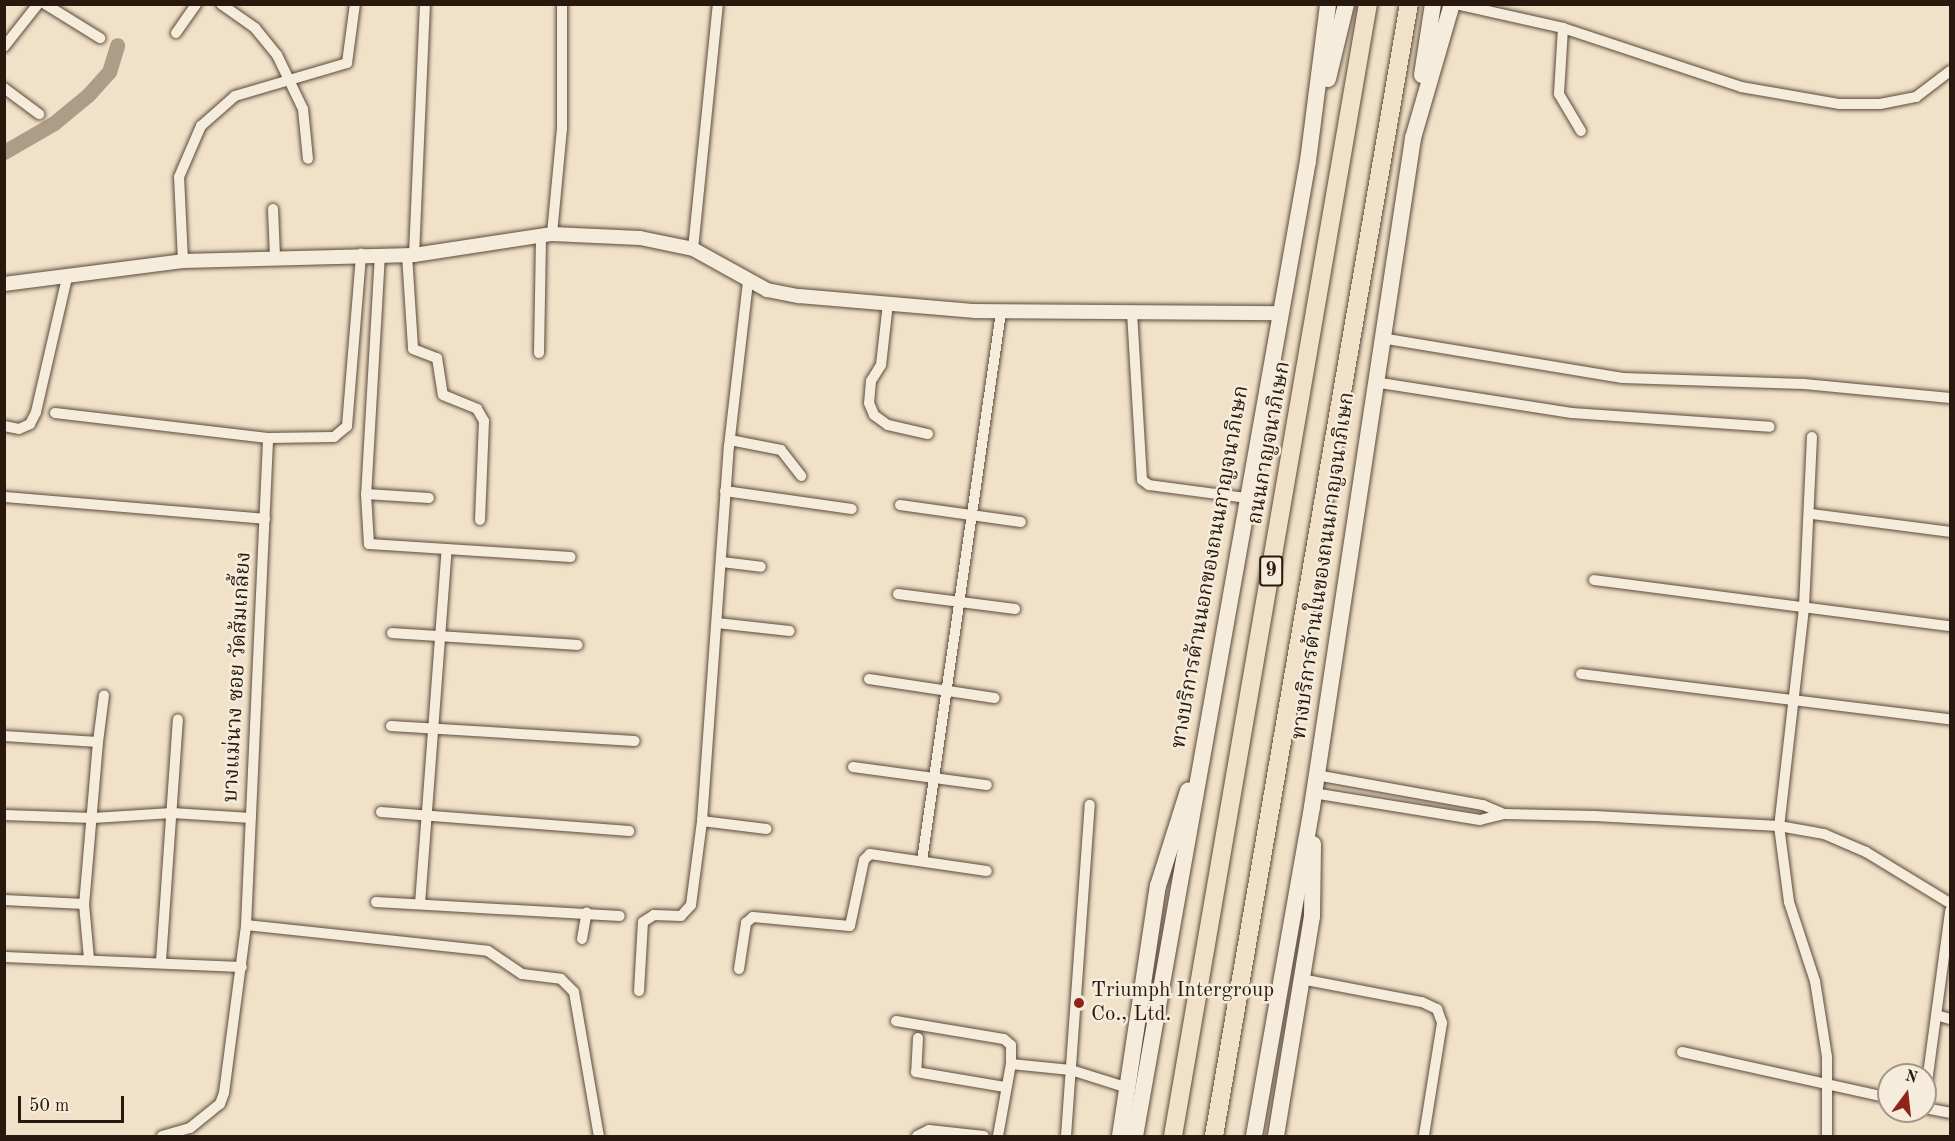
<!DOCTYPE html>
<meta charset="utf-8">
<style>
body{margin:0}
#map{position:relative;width:1955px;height:1141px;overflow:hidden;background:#f1e1c8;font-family:"Old Standard TT","Noto Serif Thai",serif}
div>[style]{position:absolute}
.canal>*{height:15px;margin:-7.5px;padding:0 7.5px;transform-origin:7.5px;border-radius:7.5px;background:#ad9d88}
.roads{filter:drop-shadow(0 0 2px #5a4a3c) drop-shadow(0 0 2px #5a4a3c)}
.minor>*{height:10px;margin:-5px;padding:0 5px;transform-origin:5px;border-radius:5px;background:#f6ecdb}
.tertiary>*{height:14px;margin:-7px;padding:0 7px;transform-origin:7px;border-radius:7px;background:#f6ecdb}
.secondary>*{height:16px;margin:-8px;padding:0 8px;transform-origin:8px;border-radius:8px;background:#f6ecdb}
.trunk>*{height:18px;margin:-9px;padding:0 9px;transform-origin:9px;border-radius:9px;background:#f1e1c8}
.dots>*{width:16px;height:16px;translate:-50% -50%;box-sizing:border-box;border:3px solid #f6ecdb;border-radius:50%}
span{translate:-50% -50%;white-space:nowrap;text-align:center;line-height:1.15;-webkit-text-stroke:5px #f6ecdb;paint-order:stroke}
.shield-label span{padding:2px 4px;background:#f6ecdb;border:2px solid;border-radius:4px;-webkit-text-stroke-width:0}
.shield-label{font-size:20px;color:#28180d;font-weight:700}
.street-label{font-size:21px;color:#28180d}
.poi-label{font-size:21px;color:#28180d}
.left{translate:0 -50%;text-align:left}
.frame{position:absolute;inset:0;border:6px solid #28180d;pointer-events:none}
.north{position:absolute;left:1877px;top:1063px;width:60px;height:60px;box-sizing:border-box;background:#f6ecdb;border:2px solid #a49789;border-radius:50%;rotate:15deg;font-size:16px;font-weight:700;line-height:24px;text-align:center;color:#28180d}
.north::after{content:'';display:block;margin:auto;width:21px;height:27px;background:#8f2418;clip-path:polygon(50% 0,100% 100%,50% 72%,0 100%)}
.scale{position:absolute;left:18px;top:1096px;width:106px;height:27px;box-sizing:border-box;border:3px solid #28180d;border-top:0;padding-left:8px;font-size:18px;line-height:21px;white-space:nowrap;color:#28180d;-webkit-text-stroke:4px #f6ecdb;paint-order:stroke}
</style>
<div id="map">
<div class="canal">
<i style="left:4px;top:152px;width:58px;rotate:-30.1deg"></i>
<i style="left:54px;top:123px;width:44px;rotate:-39.5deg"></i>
<i style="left:88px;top:95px;width:31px;rotate:-48deg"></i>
<i style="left:109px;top:72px;width:28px;rotate:-73deg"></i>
</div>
<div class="roads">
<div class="minor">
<i style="left:45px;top:4px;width:65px;rotate:31.7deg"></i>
<i style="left:221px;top:4px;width:42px;rotate:35.2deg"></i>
<i style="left:255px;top:28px;width:35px;rotate:51deg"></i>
<i style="left:277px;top:55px;width:60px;rotate:64.3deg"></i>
<i style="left:303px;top:109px;width:50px;rotate:84.3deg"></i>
<i style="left:1456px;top:4px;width:110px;rotate:12.6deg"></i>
<i style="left:1563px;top:28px;width:188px;rotate:18.3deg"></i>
<i style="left:1741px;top:87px;width:99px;rotate:9.8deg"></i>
<i style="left:1839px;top:104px;width:41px"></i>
<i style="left:1880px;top:104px;width:37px;rotate:-11deg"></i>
<i style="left:1916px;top:97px;width:43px;rotate:-37.4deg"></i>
<i style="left:1563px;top:28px;width:66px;rotate:93.5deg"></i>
<i style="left:1559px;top:94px;width:43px;rotate:59.3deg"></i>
<i style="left:176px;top:33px;width:35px;rotate:-55deg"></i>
<i style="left:4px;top:47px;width:55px;rotate:-51.7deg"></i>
<i style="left:4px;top:88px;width:44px;rotate:36.6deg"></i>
<i style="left:273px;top:209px;width:47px;rotate:87.6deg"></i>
<i style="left:552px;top:234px;width:105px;rotate:-84.6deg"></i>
<i style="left:562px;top:129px;width:125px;rotate:-90deg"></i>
<i style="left:693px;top:249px;width:246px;rotate:-84.2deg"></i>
<i style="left:380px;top:254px;width:240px;rotate:93.3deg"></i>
<i style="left:366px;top:494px;width:50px;rotate:86.6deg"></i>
<i style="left:369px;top:544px;width:202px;rotate:3.7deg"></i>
<i style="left:407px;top:255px;width:94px;rotate:86.3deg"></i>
<i style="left:413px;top:349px;width:26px;rotate:21deg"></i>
<i style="left:437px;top:358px;width:37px;rotate:81deg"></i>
<i style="left:443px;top:395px;width:37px;rotate:22deg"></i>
<i style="left:477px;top:409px;width:14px;rotate:60deg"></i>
<i style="left:484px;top:421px;width:99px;rotate:92.3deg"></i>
<i style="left:414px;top:255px;width:251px;rotate:-87.5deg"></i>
<i style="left:183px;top:261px;width:84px;rotate:-92.7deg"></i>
<i style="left:179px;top:177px;width:56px;rotate:-66.7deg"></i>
<i style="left:201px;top:126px;width:45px;rotate:-41.4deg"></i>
<i style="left:235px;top:96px;width:117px;rotate:-16.4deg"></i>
<i style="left:347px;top:63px;width:60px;rotate:-82.3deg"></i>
<i style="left:888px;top:303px;width:62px;rotate:96.4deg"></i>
<i style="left:881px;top:365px;width:19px;rotate:122deg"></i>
<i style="left:871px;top:381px;width:22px;rotate:95deg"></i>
<i style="left:869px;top:403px;width:13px;rotate:67deg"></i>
<i style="left:874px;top:415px;width:17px;rotate:36deg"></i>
<i style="left:888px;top:425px;width:41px;rotate:12.7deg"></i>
<i style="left:1132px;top:312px;width:168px;rotate:86.6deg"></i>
<i style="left:1142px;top:480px;width:9px;rotate:36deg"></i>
<i style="left:1149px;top:485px;width:98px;rotate:7.6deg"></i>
<i style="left:1381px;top:338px;width:245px;rotate:9.4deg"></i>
<i style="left:1623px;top:378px;width:181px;rotate:1.9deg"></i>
<i style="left:1804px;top:384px;width:147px;rotate:5.5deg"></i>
<i style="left:539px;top:353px;width:119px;rotate:-89deg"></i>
<i style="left:1374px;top:382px;width:200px;rotate:8.9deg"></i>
<i style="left:1572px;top:413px;width:198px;rotate:4deg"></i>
<i style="left:55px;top:413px;width:214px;rotate:6.7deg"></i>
<i style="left:4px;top:426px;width:15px;rotate:11deg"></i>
<i style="left:19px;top:429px;width:12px;rotate:-24deg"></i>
<i style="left:30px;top:424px;width:13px;rotate:-63deg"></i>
<i style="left:36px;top:412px;width:138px;rotate:-77deg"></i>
<i style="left:1812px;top:437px;width:171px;rotate:92.7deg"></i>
<i style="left:1804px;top:608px;width:219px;rotate:96.5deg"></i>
<i style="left:1779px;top:826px;width:77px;rotate:82.5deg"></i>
<i style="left:1789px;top:902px;width:83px;rotate:71.8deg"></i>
<i style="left:1815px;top:981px;width:77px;rotate:81deg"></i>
<i style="left:1827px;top:1057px;width:79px;rotate:90deg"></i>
<i style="left:730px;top:440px;width:52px;rotate:11.1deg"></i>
<i style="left:781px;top:450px;width:33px;rotate:52deg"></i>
<i style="left:725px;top:491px;width:128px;rotate:8.1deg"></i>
<i style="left:366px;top:494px;width:63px;rotate:3.6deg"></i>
<i style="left:4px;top:497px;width:262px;rotate:4.8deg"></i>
<i style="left:900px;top:505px;width:122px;rotate:8deg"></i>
<i style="left:1812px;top:514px;width:139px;rotate:7.4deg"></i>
<i style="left:722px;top:562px;width:39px;rotate:7deg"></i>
<i style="left:1594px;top:580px;width:359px;rotate:7.4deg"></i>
<i style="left:898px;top:594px;width:118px;rotate:7.3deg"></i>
<i style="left:717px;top:623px;width:73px;rotate:6.3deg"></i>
<i style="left:392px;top:633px;width:186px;rotate:3.7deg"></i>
<i style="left:1581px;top:674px;width:372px;rotate:7deg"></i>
<i style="left:869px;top:679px;width:127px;rotate:8.6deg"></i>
<i style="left:391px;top:726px;width:244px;rotate:3.5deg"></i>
<i style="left:4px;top:736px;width:94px;rotate:3.7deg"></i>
<i style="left:98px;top:742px;width:163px;rotate:94.9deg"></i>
<i style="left:84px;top:904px;width:55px;rotate:84.8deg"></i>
<i style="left:98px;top:742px;width:47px;rotate:-82.7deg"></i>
<i style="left:853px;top:767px;width:135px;rotate:7.7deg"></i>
<i style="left:1316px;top:775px;width:170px;rotate:10.2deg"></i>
<i style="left:1483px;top:805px;width:23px;rotate:23deg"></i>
<i style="left:1313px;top:793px;width:169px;rotate:9.2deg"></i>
<i style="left:1480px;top:820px;width:25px;rotate:-14deg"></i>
<i style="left:1504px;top:814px;width:91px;rotate:1.3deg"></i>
<i style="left:1595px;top:816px;width:184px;rotate:3.1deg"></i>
<i style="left:1779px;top:826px;width:46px;rotate:10.1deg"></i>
<i style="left:1824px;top:834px;width:46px;rotate:23.2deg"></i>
<i style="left:1866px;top:852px;width:98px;rotate:31.3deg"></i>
<i style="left:381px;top:812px;width:249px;rotate:4.4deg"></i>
<i style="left:4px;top:815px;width:89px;rotate:1.9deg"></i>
<i style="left:93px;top:818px;width:79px;rotate:-3.6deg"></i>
<i style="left:172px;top:813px;width:79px;rotate:3.6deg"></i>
<i style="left:702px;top:821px;width:65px;rotate:7deg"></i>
<i style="left:922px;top:861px;width:555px;rotate:-81.81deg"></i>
<i style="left:4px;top:900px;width:80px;rotate:2.9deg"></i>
<i style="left:376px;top:902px;width:244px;rotate:3.3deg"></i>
<i style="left:420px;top:904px;width:356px;rotate:-85.7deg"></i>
<i style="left:246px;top:925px;width:243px;rotate:6.1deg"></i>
<i style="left:488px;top:951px;width:41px;rotate:34.1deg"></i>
<i style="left:522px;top:974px;width:39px;rotate:7deg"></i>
<i style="left:561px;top:979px;width:18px;rotate:45deg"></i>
<i style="left:574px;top:992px;width:146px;rotate:80.2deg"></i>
<i style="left:582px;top:939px;width:27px;rotate:-80deg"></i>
<i style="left:4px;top:957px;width:238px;rotate:2.4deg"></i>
<i style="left:161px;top:961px;width:242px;rotate:-86deg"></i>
<i style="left:739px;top:969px;width:47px;rotate:-81.3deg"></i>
<i style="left:746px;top:923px;width:9px;rotate:-41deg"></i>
<i style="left:753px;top:917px;width:97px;rotate:5.3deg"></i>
<i style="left:850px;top:926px;width:67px;rotate:-78deg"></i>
<i style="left:864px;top:860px;width:8px;rotate:-45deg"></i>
<i style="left:870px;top:854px;width:118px;rotate:8.3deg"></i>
<i style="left:1301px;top:979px;width:123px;rotate:10.8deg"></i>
<i style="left:1422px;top:1002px;width:17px;rotate:25deg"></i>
<i style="left:1437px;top:1009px;width:15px;rotate:70deg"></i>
<i style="left:1442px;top:1023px;width:114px;rotate:99.1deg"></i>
<i style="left:639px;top:991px;width:69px;rotate:-86.7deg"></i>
<i style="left:643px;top:922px;width:13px;rotate:-32deg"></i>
<i style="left:654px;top:915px;width:27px;rotate:2deg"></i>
<i style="left:681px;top:916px;width:15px;rotate:-48deg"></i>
<i style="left:691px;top:905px;width:85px;rotate:-82.5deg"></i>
<i style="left:702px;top:821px;width:376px;rotate:-85.9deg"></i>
<i style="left:729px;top:446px;width:166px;rotate:-83.4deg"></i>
<i style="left:1936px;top:1015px;width:15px;rotate:16deg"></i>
<i style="left:896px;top:1021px;width:109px;rotate:9.5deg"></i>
<i style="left:1004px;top:1039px;width:9px;rotate:41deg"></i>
<i style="left:1011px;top:1045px;width:19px;rotate:90deg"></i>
<i style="left:918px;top:1038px;width:34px;rotate:93deg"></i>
<i style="left:916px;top:1072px;width:90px;rotate:9.6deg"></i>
<i style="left:1682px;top:1052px;width:212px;rotate:12.5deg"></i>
<i style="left:1925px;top:1097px;width:188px;rotate:-82.3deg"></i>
<i style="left:1925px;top:1108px;width:25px;rotate:11deg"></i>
<i style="left:162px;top:1136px;width:29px;rotate:-16deg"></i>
<i style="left:190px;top:1128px;width:38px;rotate:-39deg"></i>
<i style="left:220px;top:1104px;width:12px;rotate:-70deg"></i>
<i style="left:224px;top:1093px;width:169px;rotate:-82.5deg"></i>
<i style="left:246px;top:925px;width:487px;rotate:-87.4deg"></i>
<i style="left:268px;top:438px;width:66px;rotate:-0.9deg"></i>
<i style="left:334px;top:437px;width:17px;rotate:-40deg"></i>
<i style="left:347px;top:426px;width:173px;rotate:-85.3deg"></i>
<i style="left:917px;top:1136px;width:13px;rotate:-27deg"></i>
<i style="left:929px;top:1130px;width:55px;rotate:6.2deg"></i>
<i style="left:998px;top:1136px;width:73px;rotate:-79.8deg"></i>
<i style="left:1011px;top:1064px;width:60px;rotate:5.7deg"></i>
<i style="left:1071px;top:1070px;width:57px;rotate:17.5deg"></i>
<i style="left:1066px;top:1136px;width:332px;rotate:-85.9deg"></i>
</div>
<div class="tertiary">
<i style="left:4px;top:284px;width:180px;rotate:-7.3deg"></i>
<i style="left:183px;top:261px;width:231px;rotate:-1.5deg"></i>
<i style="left:414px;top:255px;width:140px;rotate:-8.7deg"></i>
<i style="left:552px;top:234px;width:88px;rotate:2.6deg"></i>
<i style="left:640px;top:238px;width:54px;rotate:11.7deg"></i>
<i style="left:693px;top:249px;width:85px;rotate:29deg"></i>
<i style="left:767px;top:290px;width:33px;rotate:11deg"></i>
<i style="left:799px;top:296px;width:177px;rotate:4.9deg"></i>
<i style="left:975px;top:311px;width:304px;rotate:0.4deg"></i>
</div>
<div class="secondary">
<i style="left:1422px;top:75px;width:72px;rotate:-81.2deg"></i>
<i style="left:1328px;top:79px;width:77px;rotate:-76.5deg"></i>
<i style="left:1120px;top:1136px;width:253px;rotate:-81.4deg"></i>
<i style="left:1158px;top:886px;width:100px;rotate:-72.5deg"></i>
<i style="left:1135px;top:1136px;width:990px;rotate:-79.94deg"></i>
<i style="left:1308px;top:161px;width:158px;rotate:-82.7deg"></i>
<i style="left:1254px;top:1136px;width:334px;rotate:-80deg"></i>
<i style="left:1312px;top:807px;width:677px;rotate:-81.41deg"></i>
<i style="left:1413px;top:138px;width:140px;rotate:-73.8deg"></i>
<i style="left:1276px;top:1136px;width:222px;rotate:-80.7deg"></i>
<i style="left:1312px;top:917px;width:73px;rotate:-89.2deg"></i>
</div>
<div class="trunk">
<i style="left:1173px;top:1136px;width:1149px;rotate:-80.23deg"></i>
<i style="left:1214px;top:1136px;width:1149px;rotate:-80.23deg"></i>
</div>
</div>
<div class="dots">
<i style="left:1079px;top:1003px;background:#8f2418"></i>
</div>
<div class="shield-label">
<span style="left:1271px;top:571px">9</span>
</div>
<div class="street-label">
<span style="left:1270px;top:443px;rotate:-80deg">ถนนกาญจนาภิเษก</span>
<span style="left:1324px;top:566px;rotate:-82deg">ทางบริการด้านในของถนนกาญจนาภิเษก</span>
<span style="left:1211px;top:567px;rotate:-80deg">ทางบริการด้านนอกของถนนกาญจนาภิเษก</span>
<span style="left:238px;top:677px;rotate:-87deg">บางแม่นาง ซอย วัดส้มเกลี้ยง</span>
</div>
<div class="poi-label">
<span class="left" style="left:1091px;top:1003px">Triumph Intergroup<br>Co., Ltd.</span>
</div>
<div class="frame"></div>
<div class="north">N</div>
<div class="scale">50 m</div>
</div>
